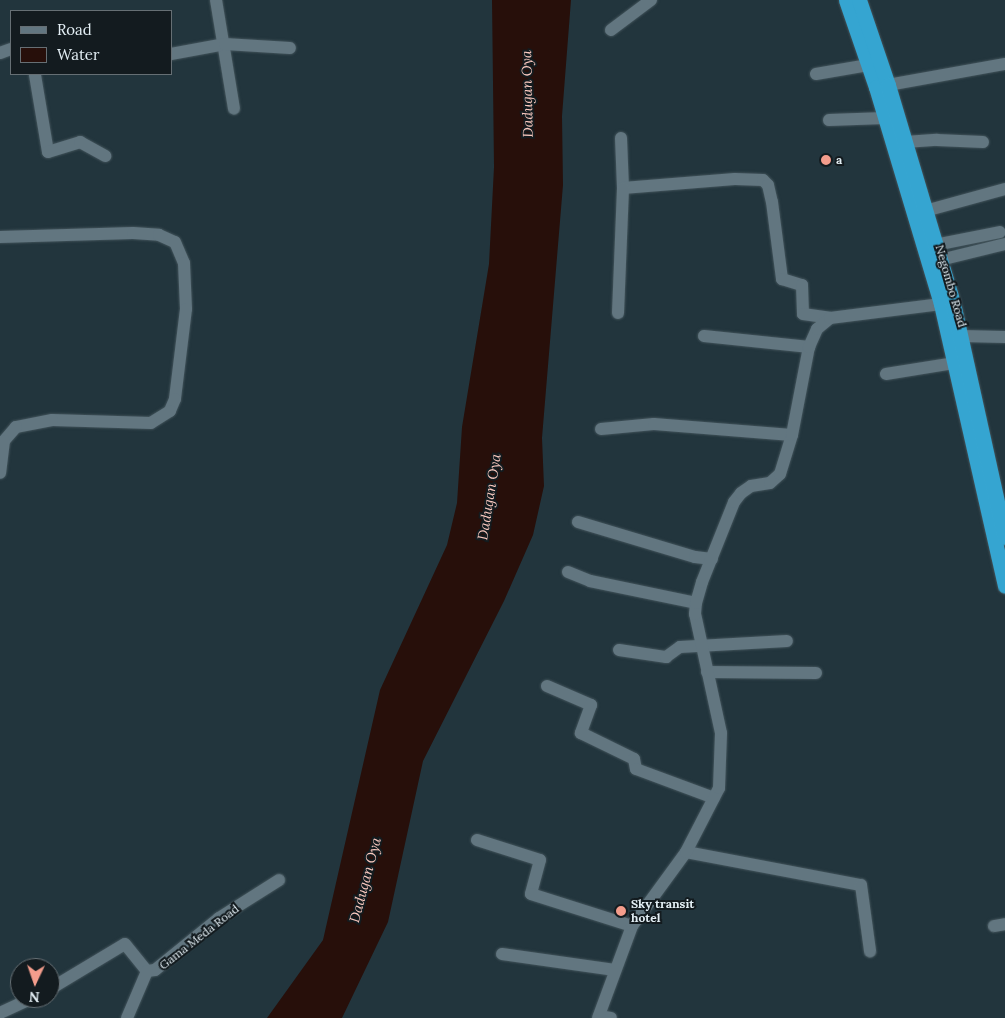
<!DOCTYPE html>
<style>
body{margin:0}
#map{position:relative;width:1005px;height:1018px;overflow:hidden;background:#22353d;font-family:Lora,serif}
div>[style]{position:absolute}
.water>*{inset:0;background:#270f0a}
.roads{filter:drop-shadow(0 0 1px #42535a) drop-shadow(0 0 1px #42535a)}
.street>*{height:12px;margin:-6px;padding:0 6px;transform-origin:6px;border-radius:6px;background:#627680}
.highway>*{height:15px;margin:-7.5px;padding:0 7.5px;transform-origin:7.5px;border-radius:7.5px;background:#35a5d1}
.dots>*{width:14px;height:14px;translate:-50% -50%;box-sizing:border-box;border:2px solid #131b1f;border-radius:50%}
span{translate:-50% -50%;white-space:nowrap;text-align:center;line-height:1.15;-webkit-text-stroke:4px #131b1f;paint-order:stroke}
.poi-label{font-size:12px;color:#e3eef4;font-weight:700}
.left{translate:0 -50%;text-align:left}
.street-label{font-size:12px;color:#e3eef4}
.water-label{font-size:14px;color:#fac9bf;font-style:italic}
.legend{position:absolute;left:10px;top:10px;width:162px;height:65px;box-sizing:border-box;background:#131b1f;border:1px solid #666f74;margin:0;padding:6px 9px;list-style:none;font-size:15px;color:#e3eef4}
.legend li{display:flex;align-items:center;gap:10px;height:25px}
.legend b{width:25px;border:1px solid #666f74}
.north{position:absolute;left:10px;top:958px;width:50px;height:50px;box-sizing:border-box;background:#131b1f;border:1px solid #666f74;border-radius:50%;rotate:183deg;font-size:14px;font-weight:700;line-height:20px;text-align:center;color:#e3eef4}
.north::after{content:'';display:block;margin:auto;width:18px;height:22px;background:#f49d8c;clip-path:polygon(50% 0,100% 100%,50% 72%,0 100%)}
</style>
<div id="map">
<div class="water">
<i style="clip-path:polygon(492px 0,571px 0,562px 116px,563px 185px,542px 438px,544px 486px,533px 535px,504px 601px,423px 761px,388px 922px,342px 1018px,267px 1018px,323px 940px,380px 690px,447px 545px,457px 503px,462px 427px,489px 264px,494px 167px)"></i>
</div>
<div class="roads">
<div class="street">
<i style="left:216px;top:0;width:110px;rotate:80.6deg"></i>
<i style="left:611px;top:30px;width:50px;rotate:-36.9deg"></i>
<i style="left:0;top:53px;width:12px;rotate:-20deg"></i>
<i style="left:171px;top:54px;width:55px;rotate:-10.5deg"></i>
<i style="left:225px;top:44px;width:65px;rotate:3.5deg"></i>
<i style="left:816px;top:74px;width:53px;rotate:-9.8deg"></i>
<i style="left:35px;top:75px;width:78px;rotate:80.4deg"></i>
<i style="left:48px;top:152px;width:34px;rotate:-17deg"></i>
<i style="left:80px;top:142px;width:29px;rotate:29deg"></i>
<i style="left:888px;top:85px;width:119px;rotate:-10.2deg"></i>
<i style="left:829px;top:120px;width:56px;rotate:-2deg"></i>
<i style="left:621px;top:138px;width:50px;rotate:87.7deg"></i>
<i style="left:623px;top:188px;width:112px;rotate:-4.6deg"></i>
<i style="left:735px;top:179px;width:28px;rotate:2deg"></i>
<i style="left:763px;top:180px;width:7px;rotate:45deg"></i>
<i style="left:768px;top:185px;width:17px;rotate:77deg"></i>
<i style="left:772px;top:202px;width:78px;rotate:82.6deg"></i>
<i style="left:782px;top:279px;width:21px;rotate:17deg"></i>
<i style="left:802px;top:285px;width:29px;rotate:88deg"></i>
<i style="left:803px;top:314px;width:27px;rotate:8deg"></i>
<i style="left:905px;top:142px;width:32px;rotate:-4deg"></i>
<i style="left:937px;top:140px;width:46px;rotate:2.5deg"></i>
<i style="left:925px;top:211px;width:83px;rotate:-15.4deg"></i>
<i style="left:0;top:237px;width:133px;rotate:-1.7deg"></i>
<i style="left:133px;top:233px;width:26px;rotate:4deg"></i>
<i style="left:159px;top:235px;width:17px;rotate:24deg"></i>
<i style="left:175px;top:242px;width:23px;rotate:67deg"></i>
<i style="left:184px;top:263px;width:46px;rotate:87.5deg"></i>
<i style="left:186px;top:309px;width:91px;rotate:97deg"></i>
<i style="left:175px;top:399px;width:13px;rotate:113deg"></i>
<i style="left:170px;top:411px;width:22px;rotate:148deg"></i>
<i style="left:151px;top:423px;width:99px;rotate:-178.3deg"></i>
<i style="left:52px;top:420px;width:37px;rotate:169deg"></i>
<i style="left:16px;top:427px;width:18px;rotate:131deg"></i>
<i style="left:4px;top:441px;width:32px;rotate:97deg"></i>
<i style="left:935px;top:245px;width:66px;rotate:-11.3deg"></i>
<i style="left:940px;top:260px;width:67px;rotate:-13.8deg"></i>
<i style="left:618px;top:313px;width:125px;rotate:-87.7deg"></i>
<i style="left:704px;top:336px;width:106px;rotate:6deg"></i>
<i style="left:961px;top:336px;width:44px;rotate:1.3deg"></i>
<i style="left:886px;top:374px;width:70px;rotate:-9.1deg"></i>
<i style="left:601px;top:429px;width:53px;rotate:-5.4deg"></i>
<i style="left:654px;top:424px;width:138px;rotate:4.6deg"></i>
<i style="left:578px;top:522px;width:122px;rotate:16.7deg"></i>
<i style="left:695px;top:557px;width:17px;rotate:7deg"></i>
<i style="left:568px;top:572px;width:24px;rotate:22deg"></i>
<i style="left:590px;top:581px;width:108px;rotate:11.7deg"></i>
<i style="left:619px;top:650px;width:48px;rotate:8.5deg"></i>
<i style="left:666px;top:657px;width:17px;rotate:-36deg"></i>
<i style="left:680px;top:647px;width:107px;rotate:-3.2deg"></i>
<i style="left:707px;top:672px;width:109px;rotate:0.5deg"></i>
<i style="left:547px;top:686px;width:48px;rotate:23.4deg"></i>
<i style="left:591px;top:705px;width:30px;rotate:110deg"></i>
<i style="left:581px;top:733px;width:59px;rotate:26.1deg"></i>
<i style="left:634px;top:759px;width:10px;rotate:79deg"></i>
<i style="left:636px;top:769px;width:83px;rotate:20.4deg"></i>
<i style="left:477px;top:840px;width:66px;rotate:17.6deg"></i>
<i style="left:540px;top:860px;width:35px;rotate:105deg"></i>
<i style="left:531px;top:894px;width:106px;rotate:17.6deg"></i>
<i style="left:686px;top:852px;width:178px;rotate:10.7deg"></i>
<i style="left:861px;top:885px;width:67px;rotate:82.2deg"></i>
<i style="left:994px;top:926px;width:11px;rotate:-10deg"></i>
<i style="left:502px;top:954px;width:114px;rotate:8.1deg"></i>
<i style="left:50px;top:989px;width:87px;rotate:-31deg"></i>
<i style="left:125px;top:944px;width:35px;rotate:51deg"></i>
<i style="left:147px;top:971px;width:8px;rotate:-7deg"></i>
<i style="left:155px;top:970px;width:82px;rotate:-39.1deg"></i>
<i style="left:219px;top:918px;width:71px;rotate:-32.3deg"></i>
<i style="left:0;top:1013px;width:35px;rotate:-25deg"></i>
<i style="left:599px;top:1016px;width:12px;rotate:9deg"></i>
<i style="left:127px;top:1018px;width:51px;rotate:-66.9deg"></i>
<i style="left:598px;top:1018px;width:98px;rotate:-69.7deg"></i>
<i style="left:632px;top:926px;width:92px;rotate:-53.9deg"></i>
<i style="left:686px;top:852px;width:72px;rotate:-62.7deg"></i>
<i style="left:719px;top:788px;width:55px;rotate:-87.9deg"></i>
<i style="left:721px;top:733px;width:122px;rotate:-102.3deg"></i>
<i style="left:695px;top:614px;width:11px;rotate:-85deg"></i>
<i style="left:696px;top:603px;width:22px;rotate:-74deg"></i>
<i style="left:702px;top:582px;width:86px;rotate:-68.2deg"></i>
<i style="left:734px;top:502px;width:11px;rotate:-52deg"></i>
<i style="left:741px;top:493px;width:12px;rotate:-35deg"></i>
<i style="left:751px;top:486px;width:19px;rotate:-9deg"></i>
<i style="left:770px;top:483px;width:13px;rotate:-42deg"></i>
<i style="left:780px;top:474px;width:41px;rotate:-72.9deg"></i>
<i style="left:792px;top:435px;width:90px;rotate:-79.1deg"></i>
<i style="left:809px;top:347px;width:20px;rotate:-66deg"></i>
<i style="left:817px;top:329px;width:17px;rotate:-40deg"></i>
<i style="left:830px;top:318px;width:112px;rotate:-7.2deg"></i>
</div>
<div class="highway">
<i style="left:846px;top:0;width:92px;rotate:71deg"></i>
<i style="left:876px;top:87px;width:227px;rotate:73.3deg"></i>
<i style="left:941px;top:304px;width:289px;rotate:77.2deg"></i>
<i style="left:859px;top:0;width:90px;rotate:71.2deg"></i>
<i style="left:888px;top:85px;width:227px;rotate:73.4deg"></i>
<i style="left:953px;top:303px;width:240px;rotate:77.5deg"></i>
</div>
</div>
<div class="dots">
<i style="left:826px;top:160px;background:#f49d8c"></i>
<i style="left:621px;top:911px;background:#f49d8c"></i>
</div>
<div class="poi-label">
<span class="left" style="left:836px;top:160px">a</span>
<span class="left" style="left:631px;top:911px">Sky transit<br>hotel</span>
</div>
<div class="street-label">
<span style="left:951px;top:286px;rotate:74deg">Negombo Road</span>
<span style="left:199px;top:937px;rotate:-38deg">Gama Meda Road</span>
</div>
<div class="water-label">
<span style="left:527px;top:94px;rotate:-91deg">Dadugan Oya</span>
<span style="left:489px;top:497px;rotate:-81deg">Dadugan Oya</span>
<span style="left:365px;top:880px;rotate:-75deg">Dadugan Oya</span>
</div>
<ul class="legend">
<li><b style="height:6px;background:#627680"></b>Road</li>
<li><b style="height:14px;background:#270f0a"></b>Water</li>
</ul>
<div class="north">N</div>
</div>
